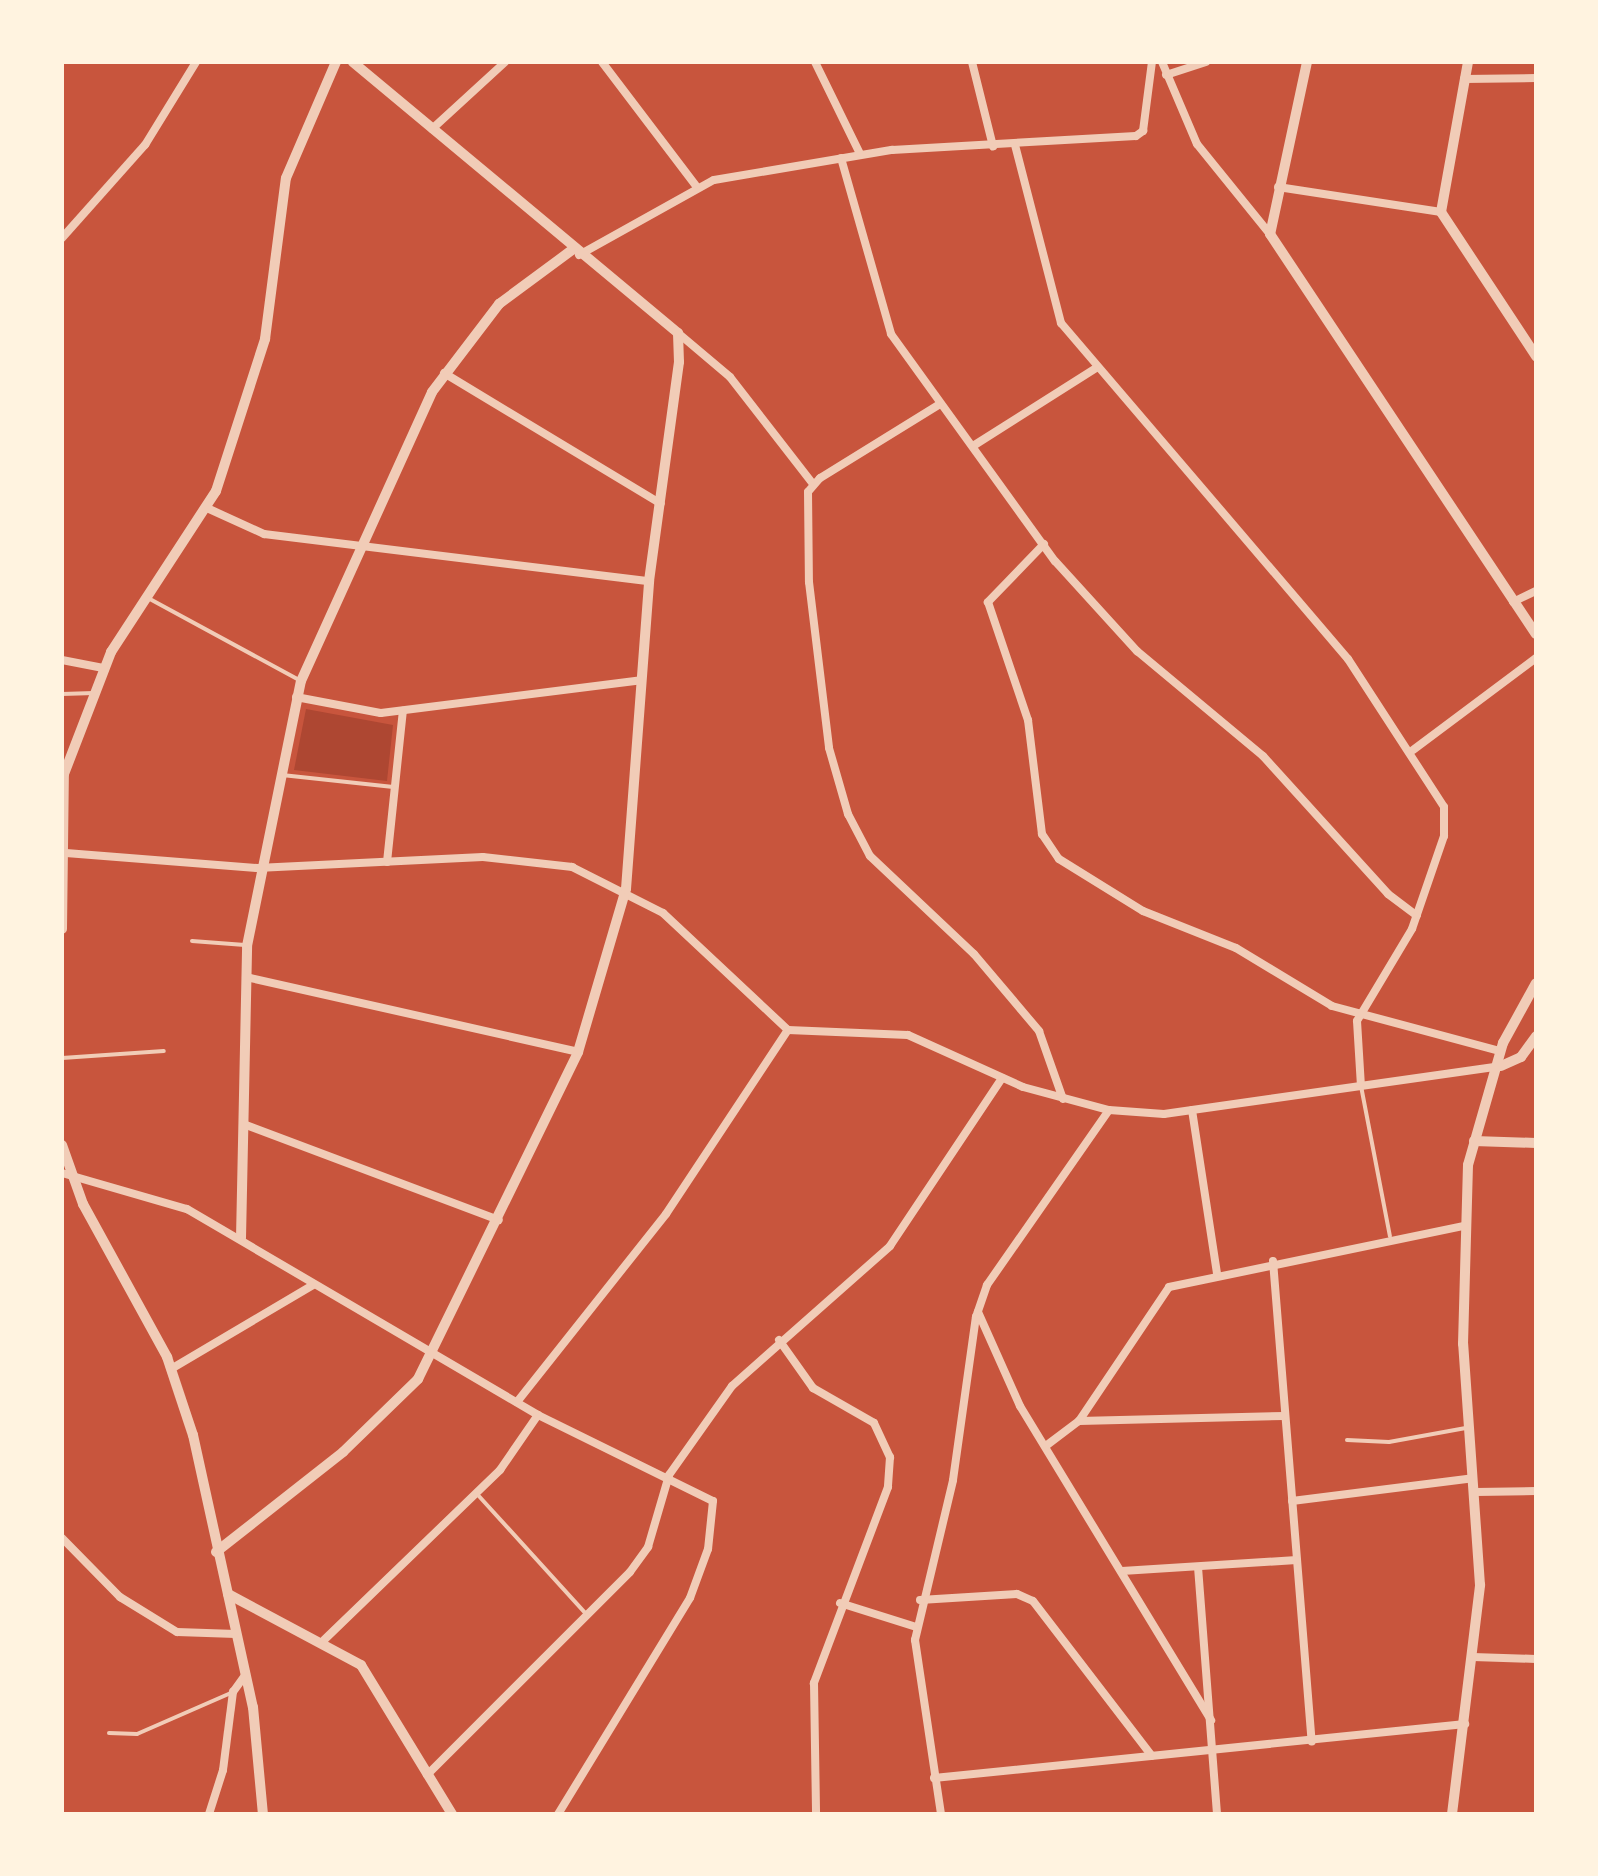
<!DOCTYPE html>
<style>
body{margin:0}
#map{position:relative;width:1598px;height:1876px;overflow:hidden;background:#c8553d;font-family:Helvetica,sans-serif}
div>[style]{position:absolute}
.green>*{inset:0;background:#ae4732}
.service>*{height:4px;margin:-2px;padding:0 2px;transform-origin:2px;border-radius:2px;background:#f1ccb7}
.minor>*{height:8px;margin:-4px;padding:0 4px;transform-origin:4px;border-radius:4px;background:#f1ccb7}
.tertiary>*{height:10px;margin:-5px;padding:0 5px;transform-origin:5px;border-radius:5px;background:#f1ccb7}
span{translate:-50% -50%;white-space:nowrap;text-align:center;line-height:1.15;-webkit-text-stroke:8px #fff3e0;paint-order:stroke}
.frame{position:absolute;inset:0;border:64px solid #fff3e0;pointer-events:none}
</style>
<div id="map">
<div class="green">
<i style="clip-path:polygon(306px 709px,393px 725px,387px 781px,294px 770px)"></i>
</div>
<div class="service">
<i style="left:148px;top:598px;width:172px;rotate:28.5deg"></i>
<i style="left:62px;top:694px;width:32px;rotate:-2deg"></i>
<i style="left:282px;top:775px;width:112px;rotate:6.2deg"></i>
<i style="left:192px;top:941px;width:53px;rotate:4.3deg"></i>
<i style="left:62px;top:1058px;width:102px;rotate:-3.9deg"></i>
<i style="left:1361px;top:1086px;width:153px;rotate:79.1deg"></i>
<i style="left:1347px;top:1440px;width:42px;rotate:2.7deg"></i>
<i style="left:1389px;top:1442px;width:78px;rotate:-10.3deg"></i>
<i style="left:477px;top:1494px;width:164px;rotate:47.7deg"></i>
<i style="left:109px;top:1733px;width:28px;rotate:2deg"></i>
<i style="left:137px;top:1734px;width:103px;rotate:-23.6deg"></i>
</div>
<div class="minor">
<i style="left:602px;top:62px;width:156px;rotate:52.8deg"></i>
<i style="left:815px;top:62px;width:102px;rotate:63.9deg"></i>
<i style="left:972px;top:62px;width:87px;rotate:76deg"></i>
<i style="left:1162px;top:62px;width:89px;rotate:66.9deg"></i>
<i style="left:1197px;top:144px;width:116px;rotate:51deg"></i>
<i style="left:1166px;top:75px;width:42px;rotate:-18deg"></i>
<i style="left:1464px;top:79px;width:72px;rotate:-0.8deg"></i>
<i style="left:432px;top:129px;width:99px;rotate:-42.5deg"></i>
<i style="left:1015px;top:145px;width:184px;rotate:75.5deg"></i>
<i style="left:1061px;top:323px;width:442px;rotate:49.5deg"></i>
<i style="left:1348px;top:659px;width:176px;rotate:57deg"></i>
<i style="left:1444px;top:807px;width:29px;rotate:90deg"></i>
<i style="left:1444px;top:836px;width:98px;rotate:109deg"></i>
<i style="left:1412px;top:929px;width:107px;rotate:120.9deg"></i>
<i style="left:1357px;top:1021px;width:65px;rotate:86.5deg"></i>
<i style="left:841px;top:158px;width:183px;rotate:74.1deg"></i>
<i style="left:891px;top:334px;width:280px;rotate:54.2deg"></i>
<i style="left:1055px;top:561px;width:122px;rotate:47.7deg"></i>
<i style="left:1137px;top:651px;width:164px;rotate:39.8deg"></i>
<i style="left:1263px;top:756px;width:186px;rotate:47.8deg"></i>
<i style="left:1388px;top:894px;width:36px;rotate:37deg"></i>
<i style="left:1278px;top:187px;width:165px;rotate:8.7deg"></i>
<i style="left:62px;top:238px;width:125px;rotate:-48.3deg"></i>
<i style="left:145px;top:145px;width:97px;rotate:-58.4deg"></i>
<i style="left:579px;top:255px;width:154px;rotate:-29.1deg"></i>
<i style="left:714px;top:180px;width:181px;rotate:-9.6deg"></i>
<i style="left:892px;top:150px;width:244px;rotate:-3.3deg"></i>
<i style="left:1136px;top:136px;width:9px;rotate:-36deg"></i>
<i style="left:1143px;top:131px;width:70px;rotate:-82.6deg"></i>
<i style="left:678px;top:333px;width:68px;rotate:40.2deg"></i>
<i style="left:730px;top:377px;width:135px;rotate:52.2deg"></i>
<i style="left:444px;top:373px;width:253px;rotate:31.1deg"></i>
<i style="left:940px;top:404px;width:141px;rotate:148.3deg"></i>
<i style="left:820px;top:478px;width:18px;rotate:131deg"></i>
<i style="left:808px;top:492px;width:90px;rotate:89.4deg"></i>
<i style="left:809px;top:582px;width:167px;rotate:83.1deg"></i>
<i style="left:829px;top:748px;width:69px;rotate:73.9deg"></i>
<i style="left:848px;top:814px;width:47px;rotate:62.4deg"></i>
<i style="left:870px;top:856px;width:143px;rotate:43.3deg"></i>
<i style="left:974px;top:954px;width:101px;rotate:49.8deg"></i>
<i style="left:1039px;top:1031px;width:72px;rotate:70.6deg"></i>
<i style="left:973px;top:446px;width:146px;rotate:-32.4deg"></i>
<i style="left:207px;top:508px;width:63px;rotate:24.5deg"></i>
<i style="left:264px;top:534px;width:388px;rotate:7deg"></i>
<i style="left:1044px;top:544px;width:81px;rotate:134deg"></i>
<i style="left:988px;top:602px;width:125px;rotate:71.3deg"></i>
<i style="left:1028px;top:720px;width:115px;rotate:83deg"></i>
<i style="left:1042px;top:834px;width:30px;rotate:56deg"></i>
<i style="left:1059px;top:859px;width:99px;rotate:31.8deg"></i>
<i style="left:1143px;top:911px;width:100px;rotate:21.7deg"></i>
<i style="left:1236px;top:948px;width:112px;rotate:31.1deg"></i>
<i style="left:1332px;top:1006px;width:174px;rotate:15deg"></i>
<i style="left:1513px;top:602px;width:25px;rotate:-26deg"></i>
<i style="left:62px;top:660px;width:42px;rotate:11deg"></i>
<i style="left:296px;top:697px;width:86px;rotate:10.7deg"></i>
<i style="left:381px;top:713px;width:262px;rotate:-7.2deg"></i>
<i style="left:1413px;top:750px;width:154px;rotate:-36.8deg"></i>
<i style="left:66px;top:853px;width:192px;rotate:4.5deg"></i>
<i style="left:257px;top:868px;width:226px;rotate:-2.8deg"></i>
<i style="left:483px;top:857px;width:90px;rotate:6.4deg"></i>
<i style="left:572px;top:867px;width:102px;rotate:26.8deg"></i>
<i style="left:663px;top:913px;width:171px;rotate:43.1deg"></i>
<i style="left:788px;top:1030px;width:120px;rotate:2.4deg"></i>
<i style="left:908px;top:1035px;width:126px;rotate:24.3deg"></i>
<i style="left:1023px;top:1087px;width:89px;rotate:15deg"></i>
<i style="left:1109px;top:1110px;width:55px;rotate:4.2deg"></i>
<i style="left:1164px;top:1114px;width:339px;rotate:-8.1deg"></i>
<i style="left:387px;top:862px;width:152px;rotate:-84deg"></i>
<i style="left:246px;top:977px;width:340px;rotate:12.7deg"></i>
<i style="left:1192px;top:1110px;width:166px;rotate:81.3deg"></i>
<i style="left:246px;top:1125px;width:270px;rotate:20.6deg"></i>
<i style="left:62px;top:1173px;width:130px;rotate:16.1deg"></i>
<i style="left:187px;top:1209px;width:407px;rotate:30.4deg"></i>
<i style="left:538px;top:1415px;width:195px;rotate:26.2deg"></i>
<i style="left:713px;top:1501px;width:48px;rotate:95.9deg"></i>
<i style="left:708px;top:1549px;width:52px;rotate:110.2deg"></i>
<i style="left:690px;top:1598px;width:253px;rotate:121.4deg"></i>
<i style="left:1273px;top:1261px;width:482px;rotate:85.4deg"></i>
<i style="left:978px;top:1312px;width:103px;rotate:65.9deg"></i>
<i style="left:1020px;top:1406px;width:368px;rotate:58.7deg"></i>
<i style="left:779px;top:1340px;width:59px;rotate:54.7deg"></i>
<i style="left:813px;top:1388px;width:70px;rotate:29.8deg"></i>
<i style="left:874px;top:1423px;width:38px;rotate:65deg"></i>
<i style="left:890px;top:1457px;width:30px;rotate:94deg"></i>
<i style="left:888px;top:1487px;width:210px;rotate:110.7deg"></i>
<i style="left:814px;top:1683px;width:131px;rotate:89.1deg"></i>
<i style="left:171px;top:1369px;width:165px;rotate:-30.6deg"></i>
<i style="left:517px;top:1402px;width:240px;rotate:-51.6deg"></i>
<i style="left:666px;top:1214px;width:221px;rotate:-56.5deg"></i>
<i style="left:1079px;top:1421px;width:161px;rotate:-56.1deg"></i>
<i style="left:1169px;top:1287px;width:300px;rotate:-11.7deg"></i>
<i style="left:1047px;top:1445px;width:40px;rotate:-37deg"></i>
<i style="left:1079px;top:1421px;width:205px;rotate:-1.4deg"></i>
<i style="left:1476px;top:1492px;width:60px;rotate:-1deg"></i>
<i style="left:1292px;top:1501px;width:182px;rotate:-7.2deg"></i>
<i style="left:62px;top:1538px;width:83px;rotate:45.5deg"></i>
<i style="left:120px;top:1597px;width:67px;rotate:31.6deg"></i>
<i style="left:177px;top:1632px;width:59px;rotate:1.9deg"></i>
<i style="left:1198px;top:1567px;width:248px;rotate:85.6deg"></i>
<i style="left:1122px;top:1571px;width:175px;rotate:-3.6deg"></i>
<i style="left:920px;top:1600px;width:97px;rotate:-3.5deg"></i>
<i style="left:1017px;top:1594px;width:17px;rotate:24deg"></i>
<i style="left:1033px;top:1601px;width:195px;rotate:52.5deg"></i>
<i style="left:840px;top:1603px;width:80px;rotate:17.5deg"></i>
<i style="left:324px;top:1640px;width:245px;rotate:-44deg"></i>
<i style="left:500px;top:1470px;width:67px;rotate:-55.4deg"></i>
<i style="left:1473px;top:1657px;width:63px;rotate:1.8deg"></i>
<i style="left:427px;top:1775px;width:287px;rotate:-45deg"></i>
<i style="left:630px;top:1572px;width:31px;rotate:-54deg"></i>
<i style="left:648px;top:1547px;width:75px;rotate:-73.7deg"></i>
<i style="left:669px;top:1475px;width:109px;rotate:-54.7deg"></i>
<i style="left:732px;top:1386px;width:211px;rotate:-41.5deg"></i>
<i style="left:890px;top:1246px;width:202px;rotate:-56.3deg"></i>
<i style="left:934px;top:1778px;width:534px;rotate:-5.81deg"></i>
<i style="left:209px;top:1814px;width:46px;rotate:-72.3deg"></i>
<i style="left:223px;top:1770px;width:79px;rotate:-82.7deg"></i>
<i style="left:233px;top:1692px;width:22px;rotate:-54deg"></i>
<i style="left:941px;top:1814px;width:176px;rotate:-98.5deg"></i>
<i style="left:915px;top:1640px;width:164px;rotate:-76.6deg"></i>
<i style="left:953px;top:1480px;width:165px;rotate:-82deg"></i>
<i style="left:976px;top:1317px;width:34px;rotate:-71deg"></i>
<i style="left:987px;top:1285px;width:213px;rotate:-55.1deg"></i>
</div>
<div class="tertiary">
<i style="left:1307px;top:62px;width:176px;rotate:102.1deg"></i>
<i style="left:1270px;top:234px;width:480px;rotate:56.4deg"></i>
<i style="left:1468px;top:62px;width:152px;rotate:100.2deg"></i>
<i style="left:1441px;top:212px;width:173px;rotate:56.6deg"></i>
<i style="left:62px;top:929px;width:155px;rotate:-89.3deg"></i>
<i style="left:64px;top:774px;width:131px;rotate:-68.9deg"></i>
<i style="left:111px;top:652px;width:192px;rotate:-56.9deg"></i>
<i style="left:216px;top:491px;width:160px;rotate:-72.1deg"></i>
<i style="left:265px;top:339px;width:162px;rotate:-82.6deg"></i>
<i style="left:286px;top:178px;width:126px;rotate:-66.7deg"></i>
<i style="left:1501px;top:1066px;width:22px;rotate:-24deg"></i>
<i style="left:1521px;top:1057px;width:26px;rotate:-54deg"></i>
<i style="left:1474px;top:1141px;width:62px;rotate:1.8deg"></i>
<i style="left:62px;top:1145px;width:63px;rotate:70.4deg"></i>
<i style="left:83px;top:1204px;width:175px;rotate:61.2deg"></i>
<i style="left:167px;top:1357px;width:82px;rotate:71.6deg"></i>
<i style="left:193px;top:1435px;width:279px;rotate:77.6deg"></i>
<i style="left:253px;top:1707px;width:107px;rotate:84.7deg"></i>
<i style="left:241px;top:1238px;width:292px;rotate:-88.8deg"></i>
<i style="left:247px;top:946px;width:270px;rotate:-78.5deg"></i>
<i style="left:301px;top:681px;width:317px;rotate:-65.6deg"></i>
<i style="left:432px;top:392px;width:111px;rotate:-52.7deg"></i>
<i style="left:499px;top:304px;width:91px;rotate:-36.5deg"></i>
<i style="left:216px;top:1552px;width:162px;rotate:-38.2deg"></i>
<i style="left:343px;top:1452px;width:105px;rotate:-44.2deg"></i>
<i style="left:418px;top:1379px;width:364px;rotate:-63.9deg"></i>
<i style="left:578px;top:1052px;width:170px;rotate:-73.6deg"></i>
<i style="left:626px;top:889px;width:309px;rotate:-85.7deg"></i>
<i style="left:649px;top:581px;width:221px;rotate:-82.2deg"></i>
<i style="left:679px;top:362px;width:29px;rotate:-92deg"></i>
<i style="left:678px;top:333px;width:423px;rotate:-140.2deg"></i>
<i style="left:228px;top:1594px;width:151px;rotate:28.1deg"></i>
<i style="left:361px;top:1665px;width:175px;rotate:58.6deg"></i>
<i style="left:1452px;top:1814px;width:231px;rotate:-83deg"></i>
<i style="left:1480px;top:1585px;width:242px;rotate:-94deg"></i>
<i style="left:1463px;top:1344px;width:179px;rotate:-88.4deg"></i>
<i style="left:1468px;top:1165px;width:127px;rotate:-74deg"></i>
<i style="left:1503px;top:1043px;width:68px;rotate:-61.2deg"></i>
</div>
<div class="frame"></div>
</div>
